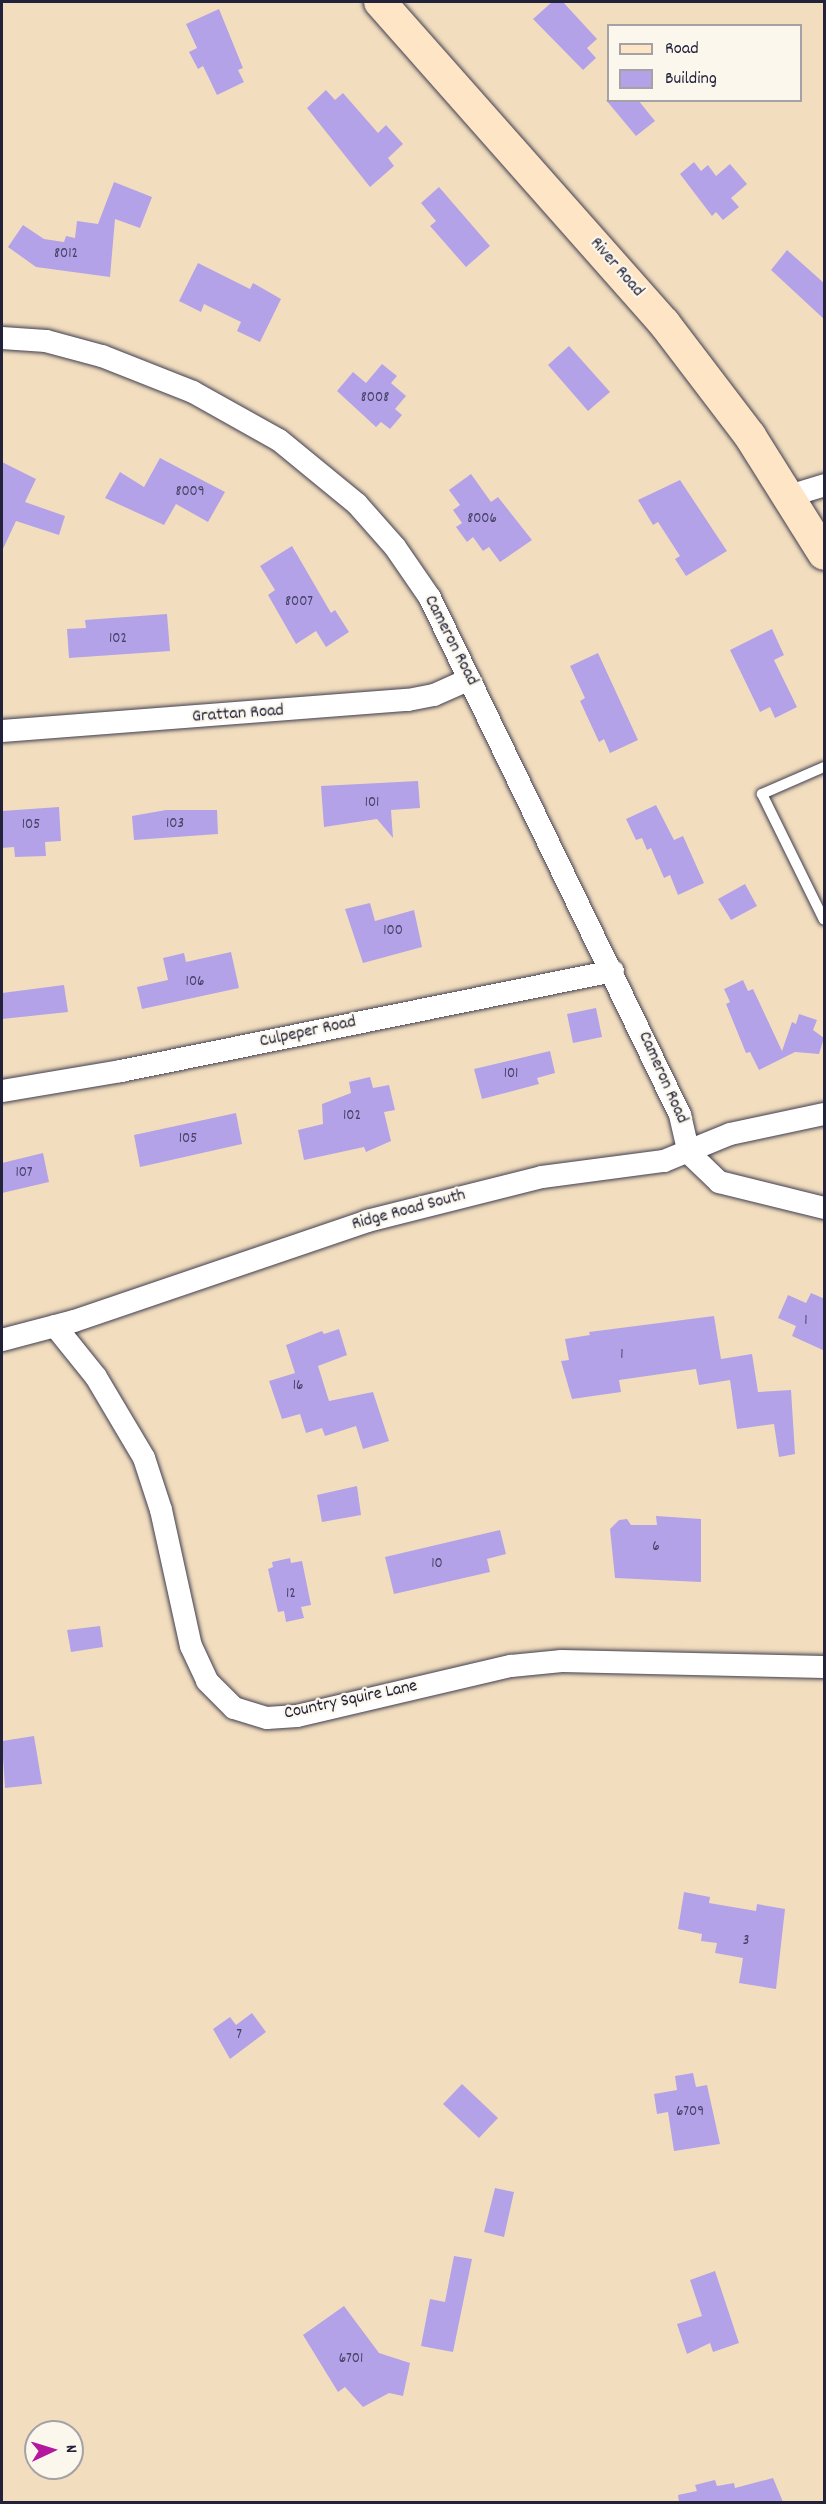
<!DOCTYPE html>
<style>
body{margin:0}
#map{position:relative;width:826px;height:2504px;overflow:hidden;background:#f2debf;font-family:Dekko,sans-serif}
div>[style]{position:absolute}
.building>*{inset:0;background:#b3a2e8}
.roads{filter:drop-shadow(0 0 2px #413e4f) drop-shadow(0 0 2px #413e4f)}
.lane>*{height:10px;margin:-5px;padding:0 5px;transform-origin:5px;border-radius:5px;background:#fff}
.street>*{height:22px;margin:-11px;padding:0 11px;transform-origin:11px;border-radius:11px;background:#fff}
.secondary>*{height:32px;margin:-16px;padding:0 16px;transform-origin:16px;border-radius:16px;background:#fde5c5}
span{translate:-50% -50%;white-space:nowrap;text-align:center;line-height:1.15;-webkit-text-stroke:4.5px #fbf7ec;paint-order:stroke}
.number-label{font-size:15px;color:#464266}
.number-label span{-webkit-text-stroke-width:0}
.street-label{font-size:18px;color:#22223b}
.frame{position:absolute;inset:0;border:3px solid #22223b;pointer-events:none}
.legend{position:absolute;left:607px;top:24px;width:195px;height:78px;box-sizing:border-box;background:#fbf7ec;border:2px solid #a4a2a5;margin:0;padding:8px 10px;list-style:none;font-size:18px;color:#22223b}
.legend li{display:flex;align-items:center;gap:12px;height:30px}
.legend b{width:30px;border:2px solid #a4a2a5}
.north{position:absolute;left:24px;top:2420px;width:60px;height:60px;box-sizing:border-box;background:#fbf7ec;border:2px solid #a4a2a5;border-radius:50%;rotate:86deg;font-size:16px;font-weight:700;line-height:24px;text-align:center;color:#22223b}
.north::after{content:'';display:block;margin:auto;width:21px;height:27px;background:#b5179e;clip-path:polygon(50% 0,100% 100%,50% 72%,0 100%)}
</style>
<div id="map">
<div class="building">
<i style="clip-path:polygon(552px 2px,563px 2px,597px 39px,587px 48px,596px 58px,583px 70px,533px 19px)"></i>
<i style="clip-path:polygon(219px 9px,243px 68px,238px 70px,244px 82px,217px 95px,203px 66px,198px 69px,189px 52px,197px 48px,186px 24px)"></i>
<i style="clip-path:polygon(326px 90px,335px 100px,343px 93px,378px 133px,386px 125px,403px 144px,388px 158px,394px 166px,370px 187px,307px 108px)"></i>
<i style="clip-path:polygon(606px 100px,638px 100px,655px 121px,636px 136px)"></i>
<i style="clip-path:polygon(694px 162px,701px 171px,708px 165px,716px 176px,730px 164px,747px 184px,731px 198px,739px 207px,723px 220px,716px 212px,712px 216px,680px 174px)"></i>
<i style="clip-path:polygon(114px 182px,152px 197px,140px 228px,115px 219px,110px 277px,36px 267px,8px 247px,23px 225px,44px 239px,64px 242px,66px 236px,75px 238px,77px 221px,98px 224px)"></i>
<i style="clip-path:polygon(439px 187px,490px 246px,466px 267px,430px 226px,436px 221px,421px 203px)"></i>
<i style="clip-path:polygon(787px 250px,825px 284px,825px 320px,771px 270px)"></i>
<i style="clip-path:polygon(198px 263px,250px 289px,253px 283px,281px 299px,260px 342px,237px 331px,241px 322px,204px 304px,201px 312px,179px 301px)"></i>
<i style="clip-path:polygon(569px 346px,610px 392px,588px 411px,548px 365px)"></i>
<i style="clip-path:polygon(382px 364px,397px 376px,391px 383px,406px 396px,395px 409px,402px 415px,390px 429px,381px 422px,376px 427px,337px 391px,353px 372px,366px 383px)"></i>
<i style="clip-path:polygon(160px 458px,225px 492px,208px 522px,176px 504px,164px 525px,105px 498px,120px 472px,144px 487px)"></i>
<i style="clip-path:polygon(2px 462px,36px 479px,25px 502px,65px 516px,59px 535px,16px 521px,2px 551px)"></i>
<i style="clip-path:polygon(471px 474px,491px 502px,498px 497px,532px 540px,500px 562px,489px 547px,483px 551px,473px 537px,467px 542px,456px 527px,462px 523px,453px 510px,460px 505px,449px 490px)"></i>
<i style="clip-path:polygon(680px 480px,727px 551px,686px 576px,675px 559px,680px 556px,658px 522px,653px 525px,638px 500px)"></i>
<i style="clip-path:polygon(292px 546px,331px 613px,335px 610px,349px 632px,326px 647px,316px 631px,296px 644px,268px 595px,275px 590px,260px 566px)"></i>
<i style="clip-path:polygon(167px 614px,170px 651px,69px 658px,67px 629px,86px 628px,85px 620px)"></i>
<i style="clip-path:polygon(772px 629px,784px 655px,774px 660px,797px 707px,775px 718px,770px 707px,760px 712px,730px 650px)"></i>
<i style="clip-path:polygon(598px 653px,638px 740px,610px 753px,604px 739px,599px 742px,580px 701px,585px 698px,570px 666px)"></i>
<i style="clip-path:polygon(418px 781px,420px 808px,391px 810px,393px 838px,377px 819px,324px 827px,321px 786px)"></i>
<i style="clip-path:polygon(656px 805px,674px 840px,683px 836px,704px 883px,678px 895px,670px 875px,664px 878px,651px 848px,647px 850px,642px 838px,636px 840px,626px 819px)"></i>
<i style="clip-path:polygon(59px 807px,61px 841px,45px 842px,46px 856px,15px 857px,14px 847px,2px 848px,2px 811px)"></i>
<i style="clip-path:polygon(166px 810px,217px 810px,218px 834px,134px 840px,132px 816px)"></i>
<i style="clip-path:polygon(745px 884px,757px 906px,731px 920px,718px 899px)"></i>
<i style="clip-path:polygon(370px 903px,375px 921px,414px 910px,422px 947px,363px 963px,345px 909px)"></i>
<i style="clip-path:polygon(231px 952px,239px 988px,142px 1009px,137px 987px,168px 980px,163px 958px,184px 953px,186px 962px)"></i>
<i style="clip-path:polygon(743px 980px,748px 991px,753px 989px,782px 1051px,792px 1022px,796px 1024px,799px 1014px,817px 1020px,813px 1030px,824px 1038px,819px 1054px,795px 1052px,759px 1070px,750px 1052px,746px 1053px,726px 1004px,730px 1002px,724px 989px)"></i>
<i style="clip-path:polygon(64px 985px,68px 1012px,2px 1019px,2px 993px)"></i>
<i style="clip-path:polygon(596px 1008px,602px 1037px,573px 1043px,567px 1014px)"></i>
<i style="clip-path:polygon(550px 1051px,555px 1073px,537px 1078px,539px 1084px,482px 1099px,474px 1069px)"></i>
<i style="clip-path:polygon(370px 1077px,373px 1088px,389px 1085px,395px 1110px,384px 1112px,391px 1141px,366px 1152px,364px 1147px,304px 1160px,298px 1130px,323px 1124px,322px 1104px,351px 1093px,349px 1082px)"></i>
<i style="clip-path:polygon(236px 1113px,242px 1144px,140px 1167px,134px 1135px)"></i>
<i style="clip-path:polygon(43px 1153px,49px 1182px,2px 1193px,2px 1163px)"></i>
<i style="clip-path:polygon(811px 1293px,825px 1299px,825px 1351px,792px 1336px,796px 1326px,778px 1318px,788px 1295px,806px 1303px)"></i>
<i style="clip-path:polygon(714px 1316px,721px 1359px,752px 1354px,758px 1392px,791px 1390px,795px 1454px,779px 1457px,774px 1424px,737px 1429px,730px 1380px,699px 1385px,696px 1369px,619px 1380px,621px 1392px,572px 1399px,561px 1361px,569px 1360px,565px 1339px,590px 1335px,589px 1332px)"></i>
<i style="clip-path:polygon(339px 1329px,347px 1355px,318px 1366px,329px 1401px,373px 1392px,389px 1441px,363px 1449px,356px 1426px,325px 1436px,322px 1428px,306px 1433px,300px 1414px,282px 1419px,269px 1381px,295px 1373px,286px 1345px,322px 1331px,324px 1334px)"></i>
<i style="clip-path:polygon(357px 1486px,361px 1515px,322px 1522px,317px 1495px)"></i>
<i style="clip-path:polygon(656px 1516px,701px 1519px,701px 1582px,615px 1578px,610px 1529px,619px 1520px,627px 1519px,631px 1525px,657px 1525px)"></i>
<i style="clip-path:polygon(500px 1530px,506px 1554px,487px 1559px,490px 1572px,394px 1594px,385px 1557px)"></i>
<i style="clip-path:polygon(290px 1558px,291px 1563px,302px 1561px,311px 1605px,301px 1607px,304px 1618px,286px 1622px,284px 1611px,278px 1612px,268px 1569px,273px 1567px,272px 1562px)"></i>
<i style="clip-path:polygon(100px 1626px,103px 1647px,71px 1652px,67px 1630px)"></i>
<i style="clip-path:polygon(34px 1736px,42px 1784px,5px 1788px,2px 1741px)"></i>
<i style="clip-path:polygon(684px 1892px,710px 1897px,709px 1903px,756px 1911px,757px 1904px,785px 1909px,776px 1989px,739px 1983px,743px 1958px,715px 1953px,717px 1943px,701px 1941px,702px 1934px,678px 1929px)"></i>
<i style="clip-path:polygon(252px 2013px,266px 2032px,230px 2059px,213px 2029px,230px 2017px,236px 2025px)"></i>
<i style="clip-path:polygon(693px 2073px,696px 2087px,707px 2085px,720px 2144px,674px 2151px,668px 2112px,657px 2114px,654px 2094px,677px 2090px,675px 2076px)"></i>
<i style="clip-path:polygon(462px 2084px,498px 2118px,479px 2138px,443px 2104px)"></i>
<i style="clip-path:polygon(495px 2188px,514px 2192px,504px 2237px,484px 2232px)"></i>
<i style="clip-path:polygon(454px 2256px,472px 2259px,453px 2352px,421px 2346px,430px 2299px,445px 2302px)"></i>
<i style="clip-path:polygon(715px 2271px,739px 2343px,713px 2352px,710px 2343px,687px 2354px,677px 2324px,702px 2316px,690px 2280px)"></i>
<i style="clip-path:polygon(344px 2306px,379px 2353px,410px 2363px,403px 2396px,389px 2393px,363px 2407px,345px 2387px,338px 2392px,303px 2335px)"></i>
<i style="clip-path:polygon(773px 2478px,783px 2502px,679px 2502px,678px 2495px,697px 2491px,695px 2485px,715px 2480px,717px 2486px,734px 2483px,735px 2488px)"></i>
</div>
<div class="roads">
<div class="lane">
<i style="left:824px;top:767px;width:68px;rotate:156.5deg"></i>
<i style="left:762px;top:794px;width:140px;rotate:63.8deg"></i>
</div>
<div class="street">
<i style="left:2px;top:338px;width:44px;rotate:3.9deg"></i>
<i style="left:46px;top:341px;width:58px;rotate:15deg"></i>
<i style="left:102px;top:356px;width:98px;rotate:21.6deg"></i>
<i style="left:193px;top:392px;width:98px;rotate:29.2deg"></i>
<i style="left:279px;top:440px;width:101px;rotate:39.4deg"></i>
<i style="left:357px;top:504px;width:57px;rotate:48.5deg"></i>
<i style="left:395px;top:547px;width:62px;rotate:55.5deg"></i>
<i style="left:430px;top:598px;width:574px;rotate:64.19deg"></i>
<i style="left:680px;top:1115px;width:39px;rotate:77deg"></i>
<i style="left:689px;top:1153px;width:42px;rotate:44deg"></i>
<i style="left:719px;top:1182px;width:108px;rotate:13.9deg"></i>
<i style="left:789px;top:496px;width:37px;rotate:-17deg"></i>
<i style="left:2px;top:731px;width:407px;rotate:-4.4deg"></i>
<i style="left:408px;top:700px;width:26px;rotate:-11deg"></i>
<i style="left:434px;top:695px;width:39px;rotate:-24deg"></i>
<i style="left:2px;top:1091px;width:121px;rotate:-9.5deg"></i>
<i style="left:121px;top:1071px;width:502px;rotate:-11.49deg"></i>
<i style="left:55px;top:1326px;width:65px;rotate:51.2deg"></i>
<i style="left:96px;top:1377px;width:94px;rotate:59.3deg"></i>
<i style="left:144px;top:1458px;width:55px;rotate:71.9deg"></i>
<i style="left:161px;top:1510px;width:139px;rotate:77.6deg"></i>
<i style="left:191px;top:1646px;width:38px;rotate:65deg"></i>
<i style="left:207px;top:1681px;width:38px;rotate:45deg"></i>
<i style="left:234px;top:1708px;width:34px;rotate:17deg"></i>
<i style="left:267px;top:1718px;width:30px;rotate:-4deg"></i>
<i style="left:297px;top:1716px;width:220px;rotate:-13.2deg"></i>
<i style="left:511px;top:1666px;width:51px;rotate:-5.6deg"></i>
<i style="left:562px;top:1661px;width:262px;rotate:1.3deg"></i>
<i style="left:2px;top:1340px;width:74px;rotate:-14.8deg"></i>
<i style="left:74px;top:1321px;width:310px;rotate:-18.8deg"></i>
<i style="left:367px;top:1221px;width:180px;rotate:-14.1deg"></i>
<i style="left:542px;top:1177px;width:123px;rotate:-7.5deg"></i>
<i style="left:664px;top:1161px;width:71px;rotate:-22.2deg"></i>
<i style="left:730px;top:1134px;width:96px;rotate:-12deg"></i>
</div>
<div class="secondary">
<i style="left:380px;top:2px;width:429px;rotate:48.5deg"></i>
<i style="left:664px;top:323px;width:142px;rotate:52.7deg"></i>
<i style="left:750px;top:436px;width:139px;rotate:57.9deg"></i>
</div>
</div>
<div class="number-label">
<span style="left:66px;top:255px">8012</span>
<span style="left:375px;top:399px">8008</span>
<span style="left:190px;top:493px">8009</span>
<span style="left:482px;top:520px">8006</span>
<span style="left:299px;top:603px">8007</span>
<span style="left:118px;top:640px">102</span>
<span style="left:372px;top:804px">101</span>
<span style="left:175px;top:825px">103</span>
<span style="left:31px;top:826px">105</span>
<span style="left:393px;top:932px">100</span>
<span style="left:195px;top:983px">106</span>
<span style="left:511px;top:1075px">101</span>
<span style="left:352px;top:1117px">102</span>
<span style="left:188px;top:1140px">105</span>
<span style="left:24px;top:1174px">107</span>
<span style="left:806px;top:1322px">1</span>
<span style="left:622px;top:1356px">1</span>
<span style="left:298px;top:1387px">16</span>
<span style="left:656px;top:1548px">6</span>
<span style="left:437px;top:1565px">10</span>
<span style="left:291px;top:1595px">12</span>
<span style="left:746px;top:1942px">3</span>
<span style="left:239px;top:2036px">7</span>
<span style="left:690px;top:2113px">6709</span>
<span style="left:351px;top:2360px">6701</span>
</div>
<div class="street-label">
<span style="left:616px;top:268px;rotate:49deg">River Road</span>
<span style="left:450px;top:641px;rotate:63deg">Cameron Road</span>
<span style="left:238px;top:715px;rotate:-4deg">Grattan Road</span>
<span style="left:308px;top:1033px;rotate:-12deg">Culpeper Road</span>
<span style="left:662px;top:1078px;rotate:66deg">Cameron Road</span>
<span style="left:409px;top:1211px;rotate:-15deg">Ridge Road South</span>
<span style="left:351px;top:1701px;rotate:-12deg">Country Squire Lane</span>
</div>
<div class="frame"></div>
<ul class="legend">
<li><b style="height:8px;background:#fde5c5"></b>Road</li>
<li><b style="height:16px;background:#b3a2e8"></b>Building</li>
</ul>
<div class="north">N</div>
</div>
